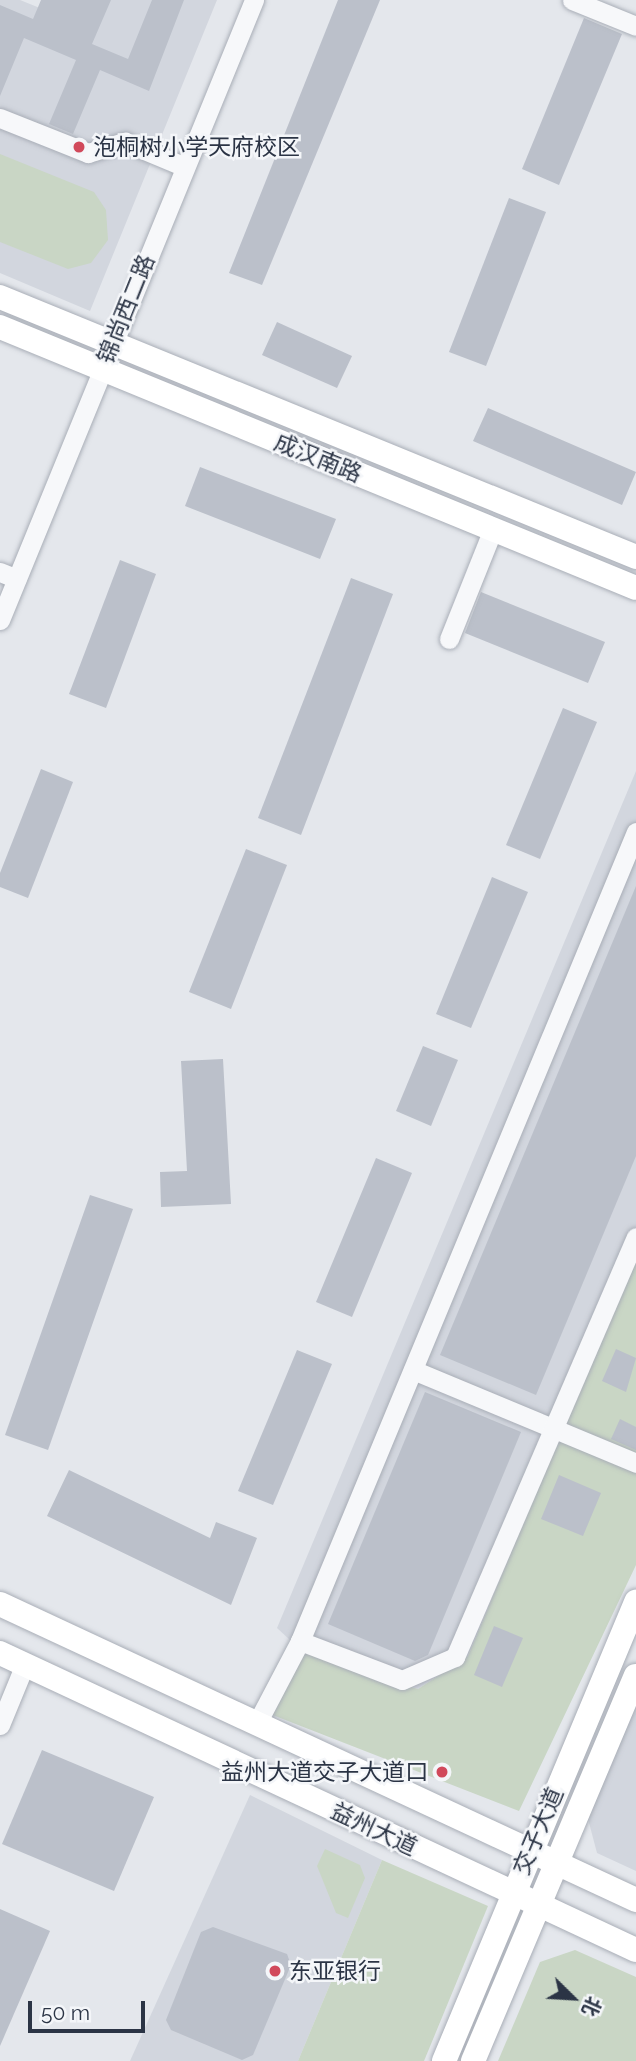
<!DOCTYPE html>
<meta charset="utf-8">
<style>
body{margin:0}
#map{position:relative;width:636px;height:2061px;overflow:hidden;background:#e4e7ec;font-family:Raleway,"Noto Sans SC",sans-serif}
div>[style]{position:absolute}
.built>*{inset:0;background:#d2d6de}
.green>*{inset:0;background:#c9d6c5}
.building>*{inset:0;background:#bbc0ca}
.roads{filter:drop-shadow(0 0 2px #a9aeb7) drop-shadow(0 0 2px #a9aeb7)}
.minor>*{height:19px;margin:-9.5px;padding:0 9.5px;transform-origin:9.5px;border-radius:9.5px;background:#f7f8fa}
.major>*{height:24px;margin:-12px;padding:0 12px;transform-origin:12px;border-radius:12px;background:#fff}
.dots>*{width:19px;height:19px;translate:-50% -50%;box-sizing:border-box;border:4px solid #f4f6f9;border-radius:50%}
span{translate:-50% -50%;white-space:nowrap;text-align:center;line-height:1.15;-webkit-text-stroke:5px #f4f6f9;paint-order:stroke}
.poi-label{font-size:23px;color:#2b3445}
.left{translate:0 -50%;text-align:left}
.right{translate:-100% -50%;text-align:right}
.street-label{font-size:23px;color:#2b3445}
.north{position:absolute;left:538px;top:1963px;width:70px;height:70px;-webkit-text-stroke:5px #f4f6f9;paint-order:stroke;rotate:114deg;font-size:19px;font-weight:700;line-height:28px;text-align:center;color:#2b3445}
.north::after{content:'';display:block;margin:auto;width:24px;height:32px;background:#2b3445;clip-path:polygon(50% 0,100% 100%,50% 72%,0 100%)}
.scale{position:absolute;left:28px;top:2001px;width:117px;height:32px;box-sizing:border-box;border:4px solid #2b3445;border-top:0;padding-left:9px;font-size:21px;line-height:24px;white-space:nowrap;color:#2b3445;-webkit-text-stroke:5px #f4f6f9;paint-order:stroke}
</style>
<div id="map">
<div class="built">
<i style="clip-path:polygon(0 0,20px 0,72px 21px,81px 0,217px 0,90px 311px,0 273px)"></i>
<i style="clip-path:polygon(636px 771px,636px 1252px,468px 1656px,418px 1689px,304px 1653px,277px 1628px)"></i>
<i style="clip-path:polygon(636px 1704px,636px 1871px,597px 1853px,588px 1819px)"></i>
<i style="clip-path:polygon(250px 1795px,382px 1860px,298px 2061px,130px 2061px)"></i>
</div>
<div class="green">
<i style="clip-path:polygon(0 154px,94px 192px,106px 210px,108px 240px,91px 263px,68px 269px,0 242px)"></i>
<i style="clip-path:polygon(636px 1252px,636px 1565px,519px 1811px,270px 1714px,304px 1653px,418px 1689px,468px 1656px)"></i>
<i style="clip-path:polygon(325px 1849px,360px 1865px,365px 1878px,348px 1918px,336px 1913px,317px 1866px)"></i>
<i style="clip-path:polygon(382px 1860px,488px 1906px,424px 2061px,298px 2061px)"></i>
<i style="clip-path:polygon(575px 1950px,636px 1977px,636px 2061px,498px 2061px,540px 1962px)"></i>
</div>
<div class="building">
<i style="clip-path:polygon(41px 0,111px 0,92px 44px,128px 59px,152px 0,184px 0,149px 91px,100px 70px,73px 134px,49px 124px,76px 60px,24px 38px,0 96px,0 5px,33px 19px)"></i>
<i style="clip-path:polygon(338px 0,380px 0,262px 285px,229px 273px)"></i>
<i style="clip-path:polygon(584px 18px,622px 34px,559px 185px,522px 169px)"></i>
<i style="clip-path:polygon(509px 198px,546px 212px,486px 366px,449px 352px)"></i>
<i style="clip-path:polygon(277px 322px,352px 356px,337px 388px,262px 355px)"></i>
<i style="clip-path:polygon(488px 408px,636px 472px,622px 505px,473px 441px)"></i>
<i style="clip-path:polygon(200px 467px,336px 519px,320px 559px,185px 506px)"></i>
<i style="clip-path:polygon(120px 560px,156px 574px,106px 708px,69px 694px)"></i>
<i style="clip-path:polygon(351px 578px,393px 594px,301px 835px,258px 818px)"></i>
<i style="clip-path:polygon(481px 592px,605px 642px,588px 683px,465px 633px)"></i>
<i style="clip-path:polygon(563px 708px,597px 722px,540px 859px,506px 845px)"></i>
<i style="clip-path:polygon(41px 769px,73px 782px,28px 898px,0 887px,0 873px)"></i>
<i style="clip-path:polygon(246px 849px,287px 865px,231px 1009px,189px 992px)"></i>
<i style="clip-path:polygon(492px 877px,528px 892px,471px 1028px,436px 1014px)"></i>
<i style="clip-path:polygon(636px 886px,636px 1156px,536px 1395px,440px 1355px)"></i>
<i style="clip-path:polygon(423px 1046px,458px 1060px,431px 1126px,396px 1111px)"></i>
<i style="clip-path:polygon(223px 1059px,231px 1204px,161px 1207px,160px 1172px,187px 1171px,181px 1061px)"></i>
<i style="clip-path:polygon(376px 1158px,412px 1173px,352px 1317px,316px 1302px)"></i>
<i style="clip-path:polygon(90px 1195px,133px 1209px,48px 1450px,5px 1435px)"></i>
<i style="clip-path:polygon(616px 1349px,636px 1358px,626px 1392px,602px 1381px)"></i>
<i style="clip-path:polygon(297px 1350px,332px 1364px,273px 1505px,238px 1491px)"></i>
<i style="clip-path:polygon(425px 1392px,521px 1432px,428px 1655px,415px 1661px,328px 1624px)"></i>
<i style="clip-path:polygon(620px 1419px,636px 1427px,636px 1450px,611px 1439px)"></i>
<i style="clip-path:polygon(69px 1470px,210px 1538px,216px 1522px,257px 1538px,231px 1605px,47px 1516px)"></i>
<i style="clip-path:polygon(559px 1475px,601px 1493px,583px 1536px,541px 1519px)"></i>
<i style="clip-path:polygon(494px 1626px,523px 1638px,502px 1687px,474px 1675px)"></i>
<i style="clip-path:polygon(42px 1750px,154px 1797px,114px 1891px,2px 1844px)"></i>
<i style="clip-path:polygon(0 1909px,50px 1931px,0 2046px)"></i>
<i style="clip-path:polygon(213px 1927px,287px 1954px,291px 1965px,253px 2055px,242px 2060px,171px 2030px,166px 2020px,201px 1932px)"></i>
</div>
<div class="roads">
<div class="minor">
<i style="left:572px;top:0;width:69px;rotate:22.1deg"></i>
<i style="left:0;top:118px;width:95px;rotate:21.7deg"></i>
<i style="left:88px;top:153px;width:39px;rotate:-17deg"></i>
<i style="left:125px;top:142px;width:63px;rotate:22.5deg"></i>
<i style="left:0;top:572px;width:18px;rotate:22deg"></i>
<i style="left:0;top:620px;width:670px;rotate:-67.72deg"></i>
<i style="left:449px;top:639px;width:118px;rotate:-68.2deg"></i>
<i style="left:413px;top:1370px;width:242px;rotate:22.6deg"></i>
<i style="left:300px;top:1641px;width:876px;rotate:-67.45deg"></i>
<i style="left:257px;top:1723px;width:93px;rotate:-62.3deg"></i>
<i style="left:300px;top:1641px;width:109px;rotate:20.9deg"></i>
<i style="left:402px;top:1680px;width:58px;rotate:-23.5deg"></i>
<i style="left:455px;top:1657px;width:457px;rotate:-66.7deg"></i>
<i style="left:0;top:1725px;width:66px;rotate:-67.7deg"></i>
</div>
<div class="major">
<i style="left:0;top:297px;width:687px;rotate:22.23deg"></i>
<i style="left:0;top:327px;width:687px;rotate:22.31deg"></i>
<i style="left:0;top:1604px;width:702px;rotate:24.96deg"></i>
<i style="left:0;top:1653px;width:702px;rotate:25.03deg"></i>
<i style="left:444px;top:2061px;width:498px;rotate:-67.3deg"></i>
<i style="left:473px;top:2061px;width:418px;rotate:-67.1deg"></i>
</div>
</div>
<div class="dots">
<i style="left:79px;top:147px;background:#d1495b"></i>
<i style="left:442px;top:1772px;background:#d1495b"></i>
<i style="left:275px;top:1971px;background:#d1495b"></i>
</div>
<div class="poi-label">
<span class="left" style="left:93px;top:147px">泡桐树小学天府校区</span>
<span class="right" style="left:428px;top:1772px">益州大道交子大道口</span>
<span class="left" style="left:289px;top:1971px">东亚银行</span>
</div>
<div class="street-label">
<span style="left:126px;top:309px;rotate:-68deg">锦尚西二路</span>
<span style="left:318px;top:458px;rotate:22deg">成汉南路</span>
<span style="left:374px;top:1829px;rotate:25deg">益州大道</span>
<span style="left:538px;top:1831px;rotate:-67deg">交子大道</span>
</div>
<div class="north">北</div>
<div class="scale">50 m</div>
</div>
